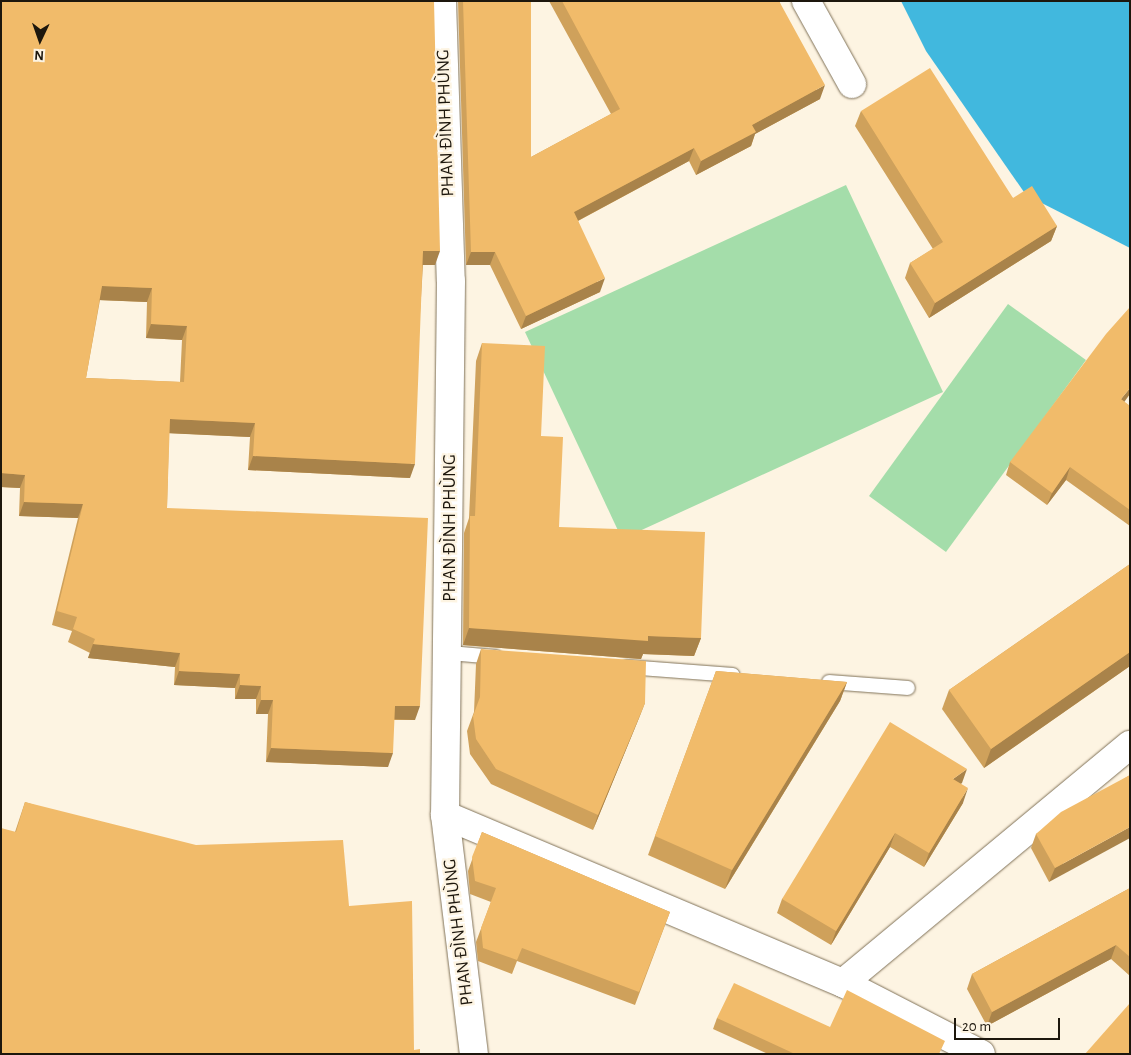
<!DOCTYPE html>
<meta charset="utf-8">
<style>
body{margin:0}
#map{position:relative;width:1131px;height:1055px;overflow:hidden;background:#fdf4e2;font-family:"Alegreya Sans",sans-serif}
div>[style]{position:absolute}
.green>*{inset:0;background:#a4ddaa}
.water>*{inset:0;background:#41b8de}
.roads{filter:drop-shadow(0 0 1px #807258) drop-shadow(0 0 1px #807258)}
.lane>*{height:14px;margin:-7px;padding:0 7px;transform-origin:7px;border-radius:7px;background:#fff}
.street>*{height:28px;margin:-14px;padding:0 14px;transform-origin:14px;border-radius:14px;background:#fff}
.wall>*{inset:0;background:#cfa15b}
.shaded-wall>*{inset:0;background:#a9834a}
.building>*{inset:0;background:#f1bb6a}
span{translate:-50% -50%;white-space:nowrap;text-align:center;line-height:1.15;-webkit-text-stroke:4.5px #fdf4e2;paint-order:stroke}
.street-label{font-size:18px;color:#1d170d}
.frame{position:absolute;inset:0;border:2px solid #1d170d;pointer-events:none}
.north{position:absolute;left:15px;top:15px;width:50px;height:50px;-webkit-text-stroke:4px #fdf4e2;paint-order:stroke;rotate:183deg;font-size:14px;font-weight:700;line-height:20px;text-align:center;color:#1d170d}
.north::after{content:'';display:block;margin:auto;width:18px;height:22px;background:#1d170d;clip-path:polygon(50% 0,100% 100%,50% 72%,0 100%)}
.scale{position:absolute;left:954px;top:1018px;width:106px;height:22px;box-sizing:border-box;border:2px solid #1d170d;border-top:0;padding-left:6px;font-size:15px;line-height:18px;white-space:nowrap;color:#1d170d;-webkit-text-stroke:4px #fdf4e2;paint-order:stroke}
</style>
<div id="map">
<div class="green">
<i style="clip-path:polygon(846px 185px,943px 392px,622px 539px,525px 332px)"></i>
<i style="clip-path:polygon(1008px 304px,1086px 360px,946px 552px,869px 496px)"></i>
</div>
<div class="water">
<i style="clip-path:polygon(901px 1px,1130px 1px,1130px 248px,1026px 195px,926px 51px)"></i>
</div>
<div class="roads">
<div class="lane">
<i style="left:449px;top:653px;width:47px;rotate:4.9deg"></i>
<i style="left:627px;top:667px;width:106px;rotate:4.3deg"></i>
<i style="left:829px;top:682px;width:79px;rotate:4.3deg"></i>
</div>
<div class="street">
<i style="left:442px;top:1px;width:280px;rotate:88.2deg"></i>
<i style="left:451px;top:281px;width:534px;rotate:90.64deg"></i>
<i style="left:445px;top:815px;width:241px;rotate:83.1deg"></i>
<i style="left:806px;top:1px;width:95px;rotate:61deg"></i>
<i style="left:445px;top:815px;width:432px;rotate:22.9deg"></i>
<i style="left:843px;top:983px;width:155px;rotate:27.2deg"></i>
<i style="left:843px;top:983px;width:373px;rotate:-39.7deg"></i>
</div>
</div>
<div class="wall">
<i style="clip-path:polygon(evenodd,1px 1px,435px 265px,423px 265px,410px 478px,248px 470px,250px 437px,169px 433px,167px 508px,415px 720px,394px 720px,388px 767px,266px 762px,268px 714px,256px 714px,256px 699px,235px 699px,235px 688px,174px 685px,175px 667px,88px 658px,90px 653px,68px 642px,72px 631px,52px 625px,78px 518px,19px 516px,20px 488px,1px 487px,1px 1px,100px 300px,147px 302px,146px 338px,182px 340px,180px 382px,86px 378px,100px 300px)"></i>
<i style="clip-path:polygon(458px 1px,531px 1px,531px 157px,611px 114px,549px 1px,779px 1px,820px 99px,755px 134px,751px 146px,696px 175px,689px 161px,578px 221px,600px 292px,521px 329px,490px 265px,466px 265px)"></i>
<i style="clip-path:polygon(861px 111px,1013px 198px,1057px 226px,1051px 241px,929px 318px,905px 278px,910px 263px,933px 249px,855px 126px)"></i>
<i style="clip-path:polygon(482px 343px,541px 436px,559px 527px,701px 638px,694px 656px,643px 654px,641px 659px,463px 645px,464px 533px,469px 518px,476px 361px)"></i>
<i style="clip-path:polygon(1124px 402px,1130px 406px,1130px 526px,1066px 480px,1047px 505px,1006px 475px,1010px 462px)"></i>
<i style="clip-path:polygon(1130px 564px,1130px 666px,984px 768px,942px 709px,949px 690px)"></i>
<i style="clip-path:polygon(481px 649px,645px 703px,639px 718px,593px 830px,491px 784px,470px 754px,467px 731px,474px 712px,476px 664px)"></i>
<i style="clip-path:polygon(716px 671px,847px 682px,840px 701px,725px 889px,648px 855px)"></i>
<i style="clip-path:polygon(1130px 775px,1049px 882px,1031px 848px,1036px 834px)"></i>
<i style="clip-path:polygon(962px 783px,961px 784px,963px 803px,924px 867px,890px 847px,831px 945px,777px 913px,782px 899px)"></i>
<i style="clip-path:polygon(25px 802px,349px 906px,414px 1050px,15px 832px)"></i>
<i style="clip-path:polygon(482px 832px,670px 912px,635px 1005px,517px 961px,512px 974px,478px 961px,476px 942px,491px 902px,470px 894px,468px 871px)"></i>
<i style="clip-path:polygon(1130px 888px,1130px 976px,1111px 959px,987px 1026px,967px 989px,972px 974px)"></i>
<i style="clip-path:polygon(717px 1018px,830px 1027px,940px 1054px,768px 1054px,713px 1029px)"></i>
</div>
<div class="shaded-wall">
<i style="clip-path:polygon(825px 85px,820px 99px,755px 134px,751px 146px,696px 175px,701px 161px,752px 125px)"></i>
<i style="clip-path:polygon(694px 148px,689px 161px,568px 226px,574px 212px)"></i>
<i style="clip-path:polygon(1057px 226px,1051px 241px,929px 318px,935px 303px)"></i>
<i style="clip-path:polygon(423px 251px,440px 251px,435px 265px,418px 265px)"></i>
<i style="clip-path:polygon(471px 252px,495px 252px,490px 265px,466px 265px)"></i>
<i style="clip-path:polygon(605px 278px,600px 292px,521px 329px,526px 316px)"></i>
<i style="clip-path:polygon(102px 286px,152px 288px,147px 302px,97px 300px)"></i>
<i style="clip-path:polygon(151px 324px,187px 326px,182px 340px,146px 338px)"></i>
<i style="clip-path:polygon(1130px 388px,1130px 394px,1117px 412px,1121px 399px)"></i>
<i style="clip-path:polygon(170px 419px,255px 423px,250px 437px,164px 433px)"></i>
<i style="clip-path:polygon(253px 456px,415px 464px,410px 478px,248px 470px)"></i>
<i style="clip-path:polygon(1070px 467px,1066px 480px,1047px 505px,1052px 493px)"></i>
<i style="clip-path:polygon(1px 473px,25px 475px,20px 488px,1px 487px)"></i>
<i style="clip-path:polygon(24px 502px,83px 504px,78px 518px,19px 516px)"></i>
<i style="clip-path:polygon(469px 628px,648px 636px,701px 638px,694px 656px,643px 654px,641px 659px,463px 645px)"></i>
<i style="clip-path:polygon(93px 644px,180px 653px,175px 667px,88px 658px)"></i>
<i style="clip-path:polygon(1130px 652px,1130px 666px,984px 768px,991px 749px)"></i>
<i style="clip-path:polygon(179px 671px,240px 674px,235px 688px,174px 685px)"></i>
<i style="clip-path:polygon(847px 682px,840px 701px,725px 889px,732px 870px)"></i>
<i style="clip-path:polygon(240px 685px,261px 686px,256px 699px,235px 699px)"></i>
<i style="clip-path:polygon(261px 700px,273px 700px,268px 714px,256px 714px)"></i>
<i style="clip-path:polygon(645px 703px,639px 718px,593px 830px,598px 815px)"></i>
<i style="clip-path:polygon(395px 706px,420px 706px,415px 720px,390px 719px)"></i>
<i style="clip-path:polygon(271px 748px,393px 753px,388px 767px,266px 762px)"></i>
<i style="clip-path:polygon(967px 769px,962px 783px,947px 793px,953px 779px)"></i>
<i style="clip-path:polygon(968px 788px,963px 803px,924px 867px,929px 853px)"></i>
<i style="clip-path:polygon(1130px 827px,1130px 838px,1049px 882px,1055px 868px)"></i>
<i style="clip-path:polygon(895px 833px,890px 847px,831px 945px,836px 931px)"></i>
<i style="clip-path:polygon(1116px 945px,1111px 959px,987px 1026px,992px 1012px)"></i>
</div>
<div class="building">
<i style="clip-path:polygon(evenodd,1px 1px,434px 1px,440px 251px,423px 251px,415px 464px,253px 456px,255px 423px,170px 419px,167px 508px,428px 518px,420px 706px,395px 706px,393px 753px,271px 748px,273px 700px,261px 700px,261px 686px,240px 685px,240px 674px,179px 671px,180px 653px,93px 644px,95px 639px,73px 629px,77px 617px,57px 611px,83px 504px,24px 502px,25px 475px,1px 473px,1px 1px,102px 286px,152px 288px,151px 324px,187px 326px,184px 382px,86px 378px,102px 286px)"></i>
<i style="clip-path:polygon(463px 1px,531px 1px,531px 157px,620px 109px,562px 1px,779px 1px,825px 85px,752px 125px,756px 132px,701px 161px,694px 148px,574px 212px,605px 278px,526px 316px,495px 252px,471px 252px)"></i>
<i style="clip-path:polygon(930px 68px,1013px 198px,1032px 186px,1057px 226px,935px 303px,910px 263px,943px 242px,861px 111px)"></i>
<i style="clip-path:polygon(1130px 307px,1130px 388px,1121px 399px,1130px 406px,1130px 510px,1070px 467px,1052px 493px,1010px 462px,1106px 334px)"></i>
<i style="clip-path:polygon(482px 343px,545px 346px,541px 436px,563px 437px,559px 527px,705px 532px,701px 638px,648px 636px,648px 641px,469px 628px,470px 516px,475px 516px)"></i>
<i style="clip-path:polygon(1130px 564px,1130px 652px,991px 749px,949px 690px)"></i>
<i style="clip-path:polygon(481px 649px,646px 661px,645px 703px,598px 815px,496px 769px,476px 739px,473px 716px,480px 697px)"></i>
<i style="clip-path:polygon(716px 671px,847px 682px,732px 870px,655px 836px)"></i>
<i style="clip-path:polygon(890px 722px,967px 769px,953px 779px,968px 788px,929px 853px,895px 833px,836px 931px,782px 899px)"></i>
<i style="clip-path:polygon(1130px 775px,1130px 827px,1055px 868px,1036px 834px,1061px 812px)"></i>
<i style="clip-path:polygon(25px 802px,196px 845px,343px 840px,349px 906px,412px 901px,414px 1050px,420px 1049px,420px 1054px,1px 1054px,1px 828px,16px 832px)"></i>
<i style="clip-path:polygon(482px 832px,670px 912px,639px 992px,522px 948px,517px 960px,483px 948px,481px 928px,496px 888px,475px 881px,472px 857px)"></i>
<i style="clip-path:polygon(1130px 888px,1130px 957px,1116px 945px,992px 1012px,972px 974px)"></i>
<i style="clip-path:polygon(734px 983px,830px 1027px,847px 990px,945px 1041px,939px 1054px,795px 1054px,717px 1018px)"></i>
<i style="clip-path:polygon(1130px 1003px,1130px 1054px,1085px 1054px)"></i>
</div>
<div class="street-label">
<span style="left:446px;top:123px;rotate:-92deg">PHAN ĐÌNH PHÙNG</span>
<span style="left:450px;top:528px;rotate:-90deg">PHAN ĐÌNH PHÙNG</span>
<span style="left:459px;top:932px;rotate:-97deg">PHAN ĐÌNH PHÙNG</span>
</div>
<div class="frame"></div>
<div class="north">N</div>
<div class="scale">20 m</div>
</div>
